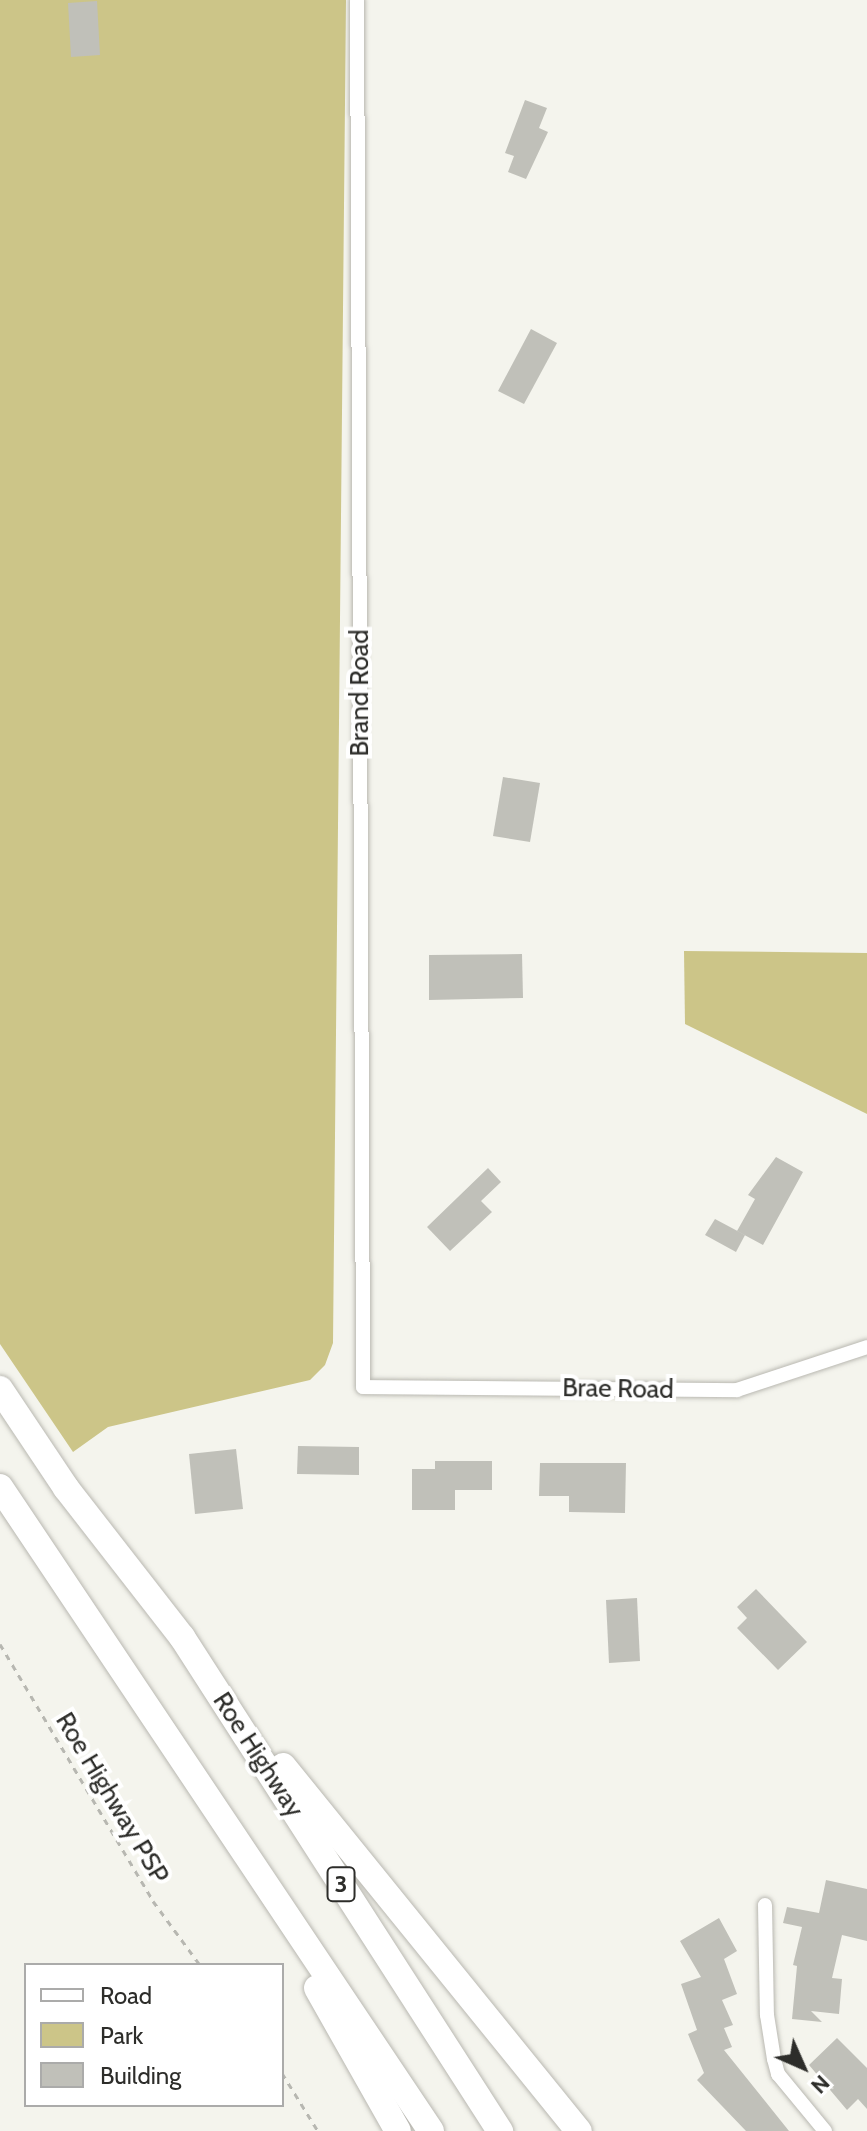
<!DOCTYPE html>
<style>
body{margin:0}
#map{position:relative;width:867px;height:2131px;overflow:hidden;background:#f4f4ed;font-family:Cabin,sans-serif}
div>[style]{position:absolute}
.green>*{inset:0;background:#ccc588}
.building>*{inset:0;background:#c0c0b9}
.path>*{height:3px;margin-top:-1.5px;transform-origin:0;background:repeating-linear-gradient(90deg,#b7b7b1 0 6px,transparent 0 12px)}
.roads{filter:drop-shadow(0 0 2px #b9b8b1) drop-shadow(0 0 2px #b9b8b1)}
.street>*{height:14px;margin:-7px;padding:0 7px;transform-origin:7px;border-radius:7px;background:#fff}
.highway>*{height:26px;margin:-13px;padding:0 13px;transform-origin:13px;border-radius:13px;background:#fff}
span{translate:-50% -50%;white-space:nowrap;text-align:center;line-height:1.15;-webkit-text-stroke:8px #fff;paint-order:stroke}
.shield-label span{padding:2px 6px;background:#fff;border:2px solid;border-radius:6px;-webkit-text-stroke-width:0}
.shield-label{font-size:24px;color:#2d2d2a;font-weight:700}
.street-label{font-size:26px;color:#2d2d2a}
.legend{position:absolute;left:24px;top:1963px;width:260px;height:144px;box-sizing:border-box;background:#fff;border:2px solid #ababaa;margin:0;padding:10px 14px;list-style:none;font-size:24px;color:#2d2d2a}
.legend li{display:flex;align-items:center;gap:16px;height:40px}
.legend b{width:40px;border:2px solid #ababaa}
.north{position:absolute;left:763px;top:2027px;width:80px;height:80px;-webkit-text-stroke:6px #fff;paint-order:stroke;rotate:135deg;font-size:22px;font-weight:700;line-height:32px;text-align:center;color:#2d2d2a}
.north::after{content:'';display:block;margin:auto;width:28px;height:36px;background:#2d2d2a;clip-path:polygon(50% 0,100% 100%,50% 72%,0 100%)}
</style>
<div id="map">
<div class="green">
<i style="clip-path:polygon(0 0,346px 0,333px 1343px,325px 1365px,310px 1380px,108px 1427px,73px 1452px,0 1344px)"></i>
<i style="clip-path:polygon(684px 951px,867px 953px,867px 1114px,685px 1024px)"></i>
</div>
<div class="building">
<i style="clip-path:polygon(97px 1px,100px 55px,71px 57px,68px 3px)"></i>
<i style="clip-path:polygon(525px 100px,547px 108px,539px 128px,548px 132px,526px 179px,508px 172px,514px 156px,505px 153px)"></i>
<i style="clip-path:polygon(531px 329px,557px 343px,524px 404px,498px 391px)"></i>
<i style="clip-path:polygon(503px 777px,540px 783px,530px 842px,493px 836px)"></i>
<i style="clip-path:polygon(522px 954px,523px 998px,429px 1000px,429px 955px)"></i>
<i style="clip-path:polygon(776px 1157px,803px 1172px,763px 1245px,737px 1231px,755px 1199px,748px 1195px)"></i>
<i style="clip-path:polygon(488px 1168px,501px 1182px,481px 1201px,492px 1212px,450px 1251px,427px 1227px)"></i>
<i style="clip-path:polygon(715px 1219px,745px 1235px,736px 1252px,705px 1235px)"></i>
<i style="clip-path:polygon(298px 1446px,359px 1447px,359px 1475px,297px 1474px)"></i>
<i style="clip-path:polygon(236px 1449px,243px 1509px,195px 1514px,189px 1454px)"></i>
<i style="clip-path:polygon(435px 1461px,492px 1461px,492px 1490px,455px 1490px,455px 1510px,412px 1510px,412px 1469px,435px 1469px)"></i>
<i style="clip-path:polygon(540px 1463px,626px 1463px,625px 1513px,569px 1512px,569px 1496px,539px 1496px)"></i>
<i style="clip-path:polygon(756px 1589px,807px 1642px,778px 1670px,737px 1628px,747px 1618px,737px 1607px)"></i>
<i style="clip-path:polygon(637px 1598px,640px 1661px,609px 1663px,606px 1600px)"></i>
<i style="clip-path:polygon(826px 1880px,867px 1889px,867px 1941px,842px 1935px,832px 1978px,842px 1979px,839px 2014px,811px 2011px,822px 2022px,792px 2019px,797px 1966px,793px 1965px,802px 1927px,783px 1923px,787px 1907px,819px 1913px)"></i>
<i style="clip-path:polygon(719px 1918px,737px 1951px,724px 1959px,737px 1994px,722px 2000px,733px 2025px,724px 2028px,732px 2047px,724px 2050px,789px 2131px,746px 2131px,697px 2080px,704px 2073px,688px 2034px,697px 2030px,681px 1984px,701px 1977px,680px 1941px)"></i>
<i style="clip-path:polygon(837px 2038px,867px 2068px,867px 2109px,858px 2099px,847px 2110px,809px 2065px)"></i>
</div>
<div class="path">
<i style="left:0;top:1644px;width:299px;rotate:59.2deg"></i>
<i style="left:153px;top:1901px;width:79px;rotate:53.7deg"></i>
<i style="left:282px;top:2073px;width:68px;rotate:58.2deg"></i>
</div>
<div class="roads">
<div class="street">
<i style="left:357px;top:0;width:1387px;rotate:89.75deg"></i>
<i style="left:363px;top:1387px;width:374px;rotate:0.5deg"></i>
<i style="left:737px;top:1390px;width:137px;rotate:-18.3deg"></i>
<i style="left:765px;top:1905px;width:110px;rotate:89deg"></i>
<i style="left:767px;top:2015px;width:45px;rotate:81deg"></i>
<i style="left:774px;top:2059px;width:16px;rotate:75deg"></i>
<i style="left:778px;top:2074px;width:74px;rotate:50.5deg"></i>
</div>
<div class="highway">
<i style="left:0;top:1389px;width:119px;rotate:56.3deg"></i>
<i style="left:66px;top:1488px;width:189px;rotate:52.1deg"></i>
<i style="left:182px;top:1637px;width:588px;rotate:57.23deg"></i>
<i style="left:0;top:1487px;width:775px;rotate:56.21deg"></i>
<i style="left:283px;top:1766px;width:470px;rotate:51deg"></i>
<i style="left:317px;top:1988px;width:164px;rotate:60.5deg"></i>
</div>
</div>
<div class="shield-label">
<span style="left:341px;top:1884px">3</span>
</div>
<div class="street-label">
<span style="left:360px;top:693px;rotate:-90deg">Brand Road</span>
<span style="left:618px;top:1389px;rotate:1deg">Brae Road</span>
<span style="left:258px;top:1755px;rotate:57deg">Roe Highway</span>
<span style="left:112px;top:1798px;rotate:59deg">Roe Highway PSP</span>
</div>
<ul class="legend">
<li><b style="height:10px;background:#fff"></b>Road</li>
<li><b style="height:22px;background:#ccc588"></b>Park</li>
<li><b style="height:22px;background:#c0c0b9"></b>Building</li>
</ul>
<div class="north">N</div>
</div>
